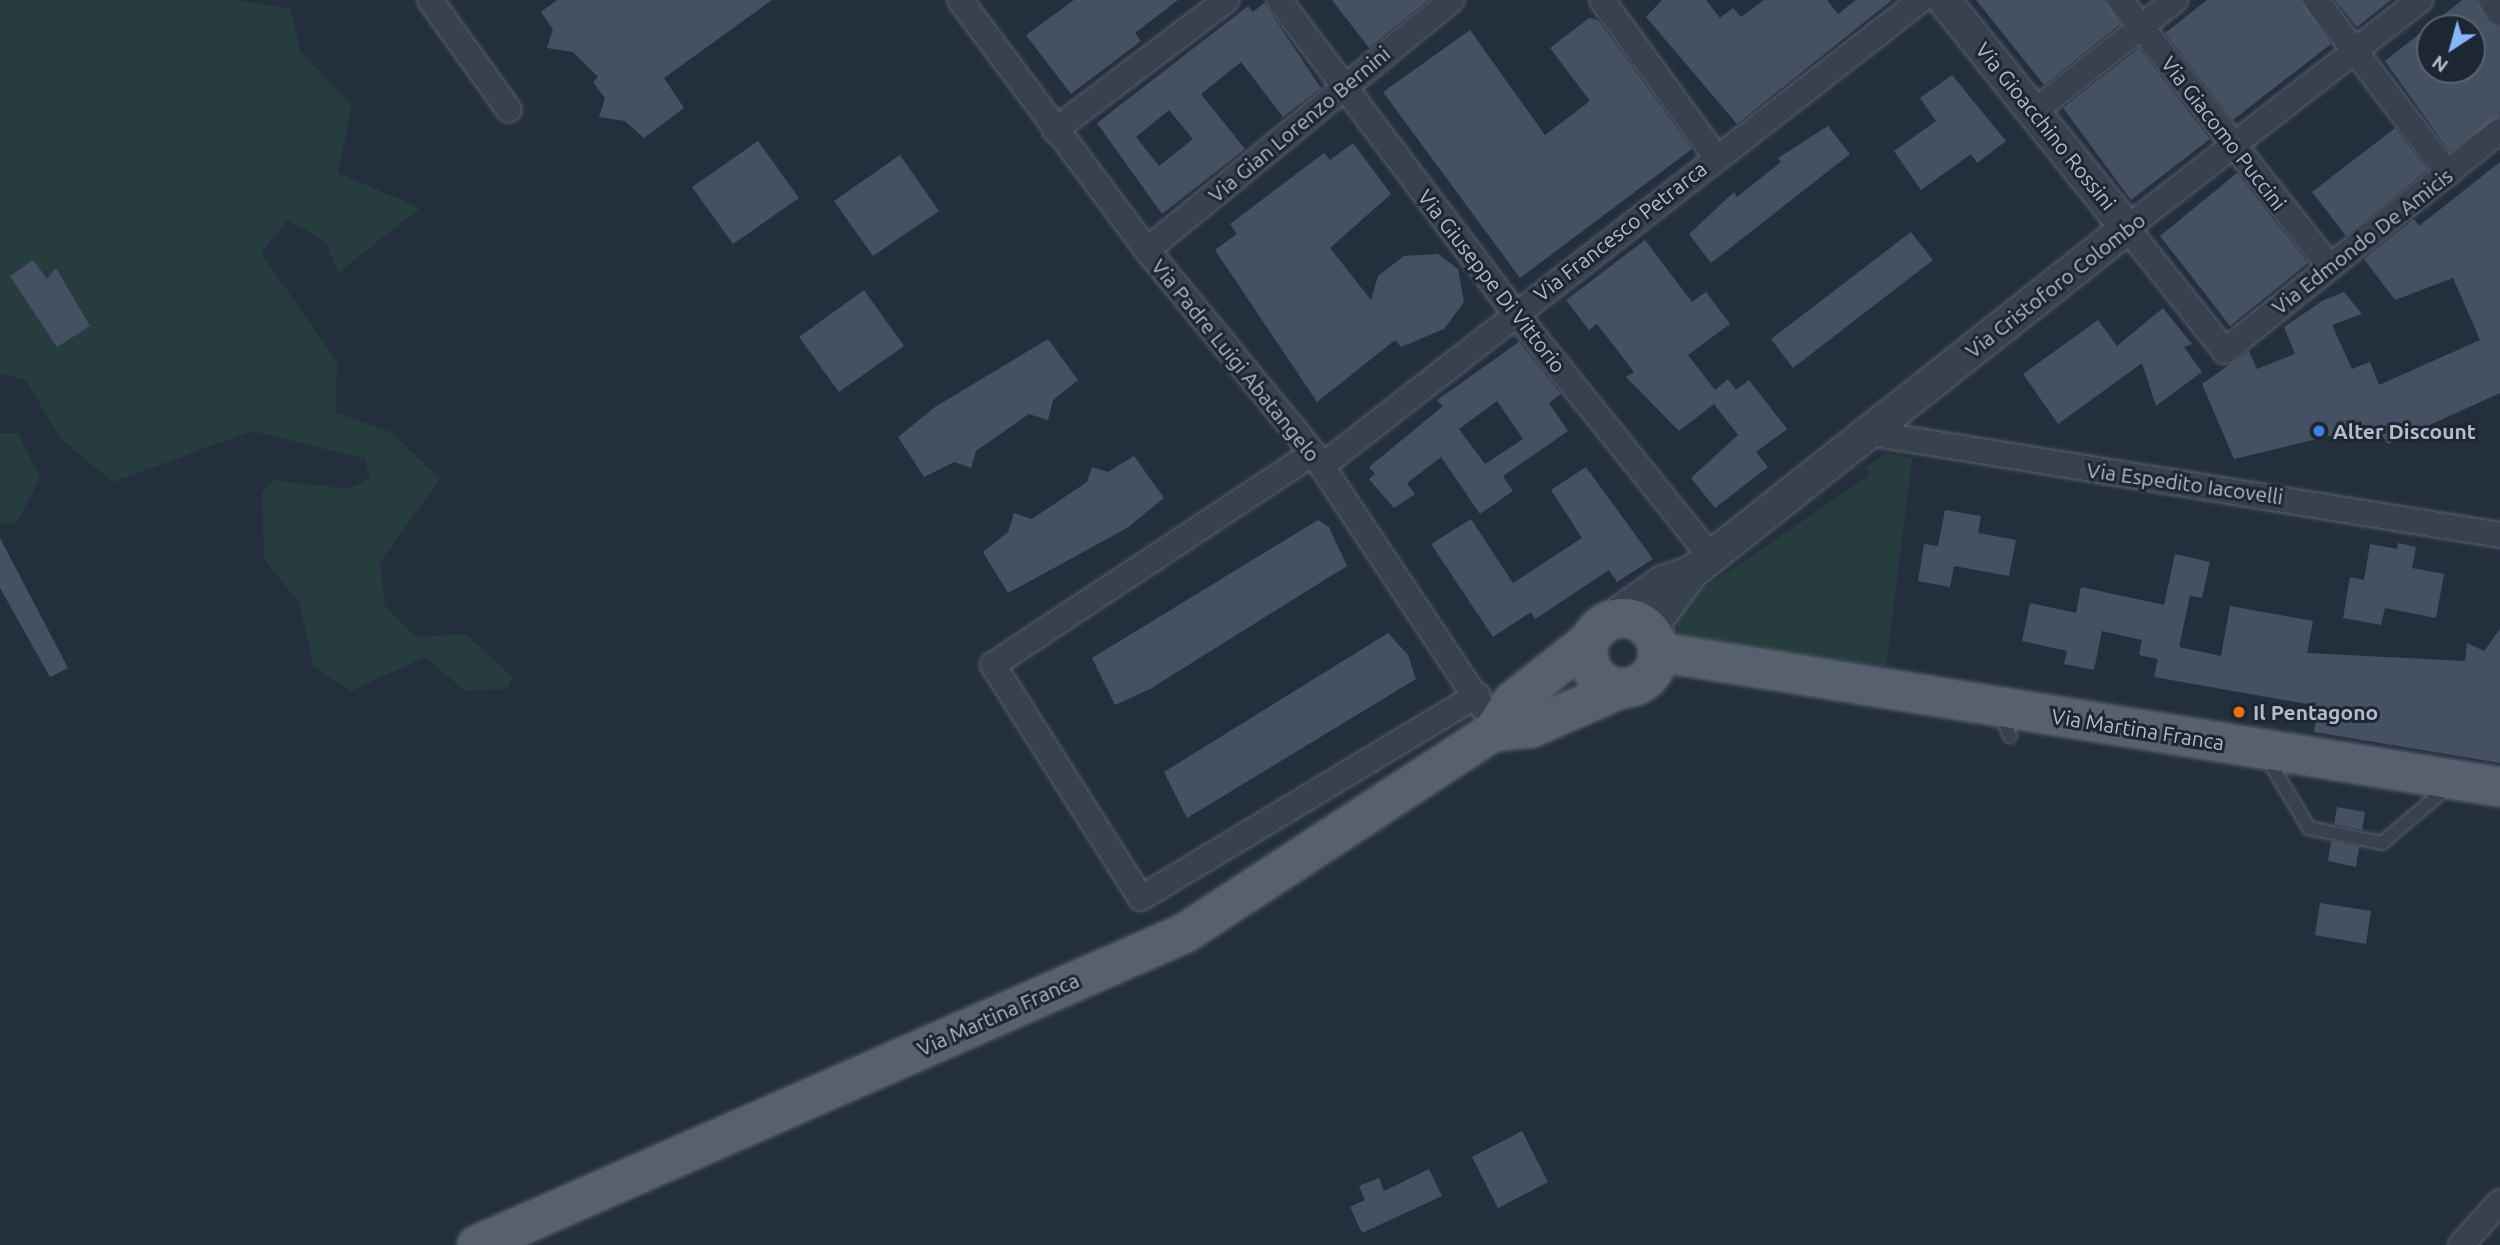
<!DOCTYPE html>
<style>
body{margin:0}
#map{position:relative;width:2500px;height:1245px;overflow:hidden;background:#242f3e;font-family:Ubuntu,sans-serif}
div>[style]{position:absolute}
.green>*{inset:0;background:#263c3f}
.building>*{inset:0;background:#455162}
.roads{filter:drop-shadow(0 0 2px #565f6c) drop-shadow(0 0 2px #565f6c)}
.service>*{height:12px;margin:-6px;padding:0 6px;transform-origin:6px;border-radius:6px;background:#38414e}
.minor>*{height:24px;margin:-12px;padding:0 12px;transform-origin:12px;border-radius:12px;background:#38414e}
.tertiary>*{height:32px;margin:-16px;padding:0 16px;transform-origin:16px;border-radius:16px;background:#38414e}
.primary>*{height:38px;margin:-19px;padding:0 19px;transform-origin:19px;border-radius:19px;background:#56606e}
.primary>.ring{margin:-19px;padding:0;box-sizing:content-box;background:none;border:38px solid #56606e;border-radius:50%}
.dots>*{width:19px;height:19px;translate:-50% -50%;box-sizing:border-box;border:4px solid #1d2633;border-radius:50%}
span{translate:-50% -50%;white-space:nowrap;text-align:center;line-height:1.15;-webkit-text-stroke:6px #1d2633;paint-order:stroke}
.street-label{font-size:21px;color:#b4bcc9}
.poi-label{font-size:21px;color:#b4bcc9;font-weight:700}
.left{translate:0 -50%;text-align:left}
.north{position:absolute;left:2416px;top:14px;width:70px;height:70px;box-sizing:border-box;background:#1d2633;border:2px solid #59626f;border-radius:50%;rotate:216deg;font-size:19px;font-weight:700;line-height:28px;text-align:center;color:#b4bcc9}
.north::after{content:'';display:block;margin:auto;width:24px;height:32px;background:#8ab4f8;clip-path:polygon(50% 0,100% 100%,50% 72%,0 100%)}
</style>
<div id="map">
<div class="green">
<i style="clip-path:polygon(0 0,238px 0,290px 9px,301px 52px,352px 105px,338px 173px,420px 208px,338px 273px,326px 242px,288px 220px,261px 253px,337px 362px,336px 413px,391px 432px,440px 479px,380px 562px,385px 607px,416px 637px,466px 634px,513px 678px,507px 689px,464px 690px,425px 657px,351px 691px,314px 667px,299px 602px,264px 559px,262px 493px,273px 480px,349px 489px,370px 479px,365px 459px,252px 431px,113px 482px,60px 438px,25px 379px,0 374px)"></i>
<i style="clip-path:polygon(0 433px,18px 433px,40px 478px,17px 523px,0 524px)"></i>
<i style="clip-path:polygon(1886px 453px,1912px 459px,1886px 666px,1680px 640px,1676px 614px,1685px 601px,1870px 475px,1865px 468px)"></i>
</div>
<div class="building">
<i style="clip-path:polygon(557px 0,772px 0,664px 78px,684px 108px,644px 138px,625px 121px,599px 117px,605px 98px,593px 82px,598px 77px,573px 52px,547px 48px,553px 29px,541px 12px)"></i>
<i style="clip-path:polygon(1074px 0,1178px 0,1135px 33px,1141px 41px,1071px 94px,1026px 35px)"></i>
<i style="clip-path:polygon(1332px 0,1428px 0,1369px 48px)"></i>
<i style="clip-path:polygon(1662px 0,1706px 0,1720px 18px,1733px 8px,1741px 17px,1764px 0,1827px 0,1838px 14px,1856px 0,1892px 0,1737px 124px,1646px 17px)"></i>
<i style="clip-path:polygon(1976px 0,2105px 0,2120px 24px,2044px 85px)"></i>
<i style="clip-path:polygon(2207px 0,2301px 0,2331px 44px,2233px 120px,2165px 33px)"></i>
<i style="clip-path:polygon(2335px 0,2391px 0,2357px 27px)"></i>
<i style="clip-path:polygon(evenodd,2462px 0,2476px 0,2488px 21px,2500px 28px,2500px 116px,2450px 152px,2385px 61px,2462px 0,2430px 28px,2472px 28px,2472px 70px,2430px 70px,2430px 28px)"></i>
<i style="clip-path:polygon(evenodd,1264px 3px,1321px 88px,1283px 117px,1241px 62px,1201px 94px,1245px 149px,1162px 214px,1097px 123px,1248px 6px,1253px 12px,1264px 3px,1169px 110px,1193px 139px,1159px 166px,1136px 137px,1169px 110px)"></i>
<i style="clip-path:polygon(1589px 18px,1598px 20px,1692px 149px,1520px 278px,1383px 92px,1470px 30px,1545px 135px,1590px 101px,1550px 48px)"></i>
<i style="clip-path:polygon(2139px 48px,2210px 139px,2131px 200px,2063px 108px)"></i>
<i style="clip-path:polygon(1952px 75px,2006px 141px,1977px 163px,1971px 154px,1921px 190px,1894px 151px,1936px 121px,1920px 98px)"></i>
<i style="clip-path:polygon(1828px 126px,1850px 154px,1711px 263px,1689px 234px,1734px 192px,1737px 197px,1781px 162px,1778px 158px)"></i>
<i style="clip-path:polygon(2395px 128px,2427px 170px,2346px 236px,2312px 192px)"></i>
<i style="clip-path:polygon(758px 141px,799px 198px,733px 244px,692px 187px)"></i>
<i style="clip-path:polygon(1353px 143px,1391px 194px,1330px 248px,1371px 300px,1378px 276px,1404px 256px,1438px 254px,1458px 269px,1464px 302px,1444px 329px,1401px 347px,1395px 340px,1317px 402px,1215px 250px,1237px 234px,1230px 224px,1324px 153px,1330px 160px)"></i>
<i style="clip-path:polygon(900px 155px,939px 211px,873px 256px,834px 201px)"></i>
<i style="clip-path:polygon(2500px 162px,2500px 393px,2388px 444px,2380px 432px,2329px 436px,2234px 459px,2202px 384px,2249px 351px,2257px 369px,2295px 354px,2284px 327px,2322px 301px,2344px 292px,2362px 314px,2332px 325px,2352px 369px,2370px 362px,2379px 385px,2480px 340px,2453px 278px,2395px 300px,2364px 259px,2414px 219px,2419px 226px)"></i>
<i style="clip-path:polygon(2237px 173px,2308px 263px,2230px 326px,2160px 236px)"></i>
<i style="clip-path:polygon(1911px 232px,1933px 260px,1793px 368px,1771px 339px)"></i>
<i style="clip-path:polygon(1645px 240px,1692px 302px,1706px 292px,1730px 324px,1688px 355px,1715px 390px,1728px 379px,1736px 390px,1749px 380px,1787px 429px,1756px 452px,1768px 467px,1715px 508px,1691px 478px,1738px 435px,1714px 404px,1679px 431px,1626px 377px,1634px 372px,1597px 324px,1589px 330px,1566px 300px)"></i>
<i style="clip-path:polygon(33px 260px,47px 279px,56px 268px,90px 326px,57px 347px,10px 276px)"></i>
<i style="clip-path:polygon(864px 290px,904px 346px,839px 392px,799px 337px)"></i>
<i style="clip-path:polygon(2163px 308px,2192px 344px,2184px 347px,2202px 372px,2156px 406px,2142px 363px,2058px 424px,2023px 374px,2098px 320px,2117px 346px)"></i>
<i style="clip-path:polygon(1048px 339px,1078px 380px,1053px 400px,1048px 420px,1029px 414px,976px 451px,971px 468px,954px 462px,924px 477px,898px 437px,935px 407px)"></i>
<i style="clip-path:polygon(evenodd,1519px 342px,1561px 394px,1549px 403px,1568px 431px,1503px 476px,1513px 491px,1480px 514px,1441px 457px,1407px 483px,1415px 494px,1394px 508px,1369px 479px,1375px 474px,1369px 467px,1443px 406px,1437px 400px,1519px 342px,1497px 401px,1523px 439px,1485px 464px,1459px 429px,1497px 401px)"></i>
<i style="clip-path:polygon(1134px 456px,1164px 498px,1127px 528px,1008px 593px,983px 552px,1008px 532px,1014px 513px,1032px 519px,1087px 482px,1092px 467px,1108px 472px)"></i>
<i style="clip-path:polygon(1586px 467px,1653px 559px,1617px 582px,1609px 570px,1535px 619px,1531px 612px,1493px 637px,1431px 544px,1471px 519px,1513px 583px,1582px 538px,1551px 490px)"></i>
<i style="clip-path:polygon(1945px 510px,1981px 516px,1978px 533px,2016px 540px,2009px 576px,1954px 566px,1950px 587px,1918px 581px,1924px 544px,1938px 546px)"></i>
<i style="clip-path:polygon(1318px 520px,1329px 527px,1347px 566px,1150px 689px,1115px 705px,1092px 658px)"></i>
<i style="clip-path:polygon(0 538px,68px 668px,50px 677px,0 588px)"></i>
<i style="clip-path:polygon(2398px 543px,2416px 547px,2412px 568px,2444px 574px,2436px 618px,2385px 608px,2381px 625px,2343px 618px,2350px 577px,2364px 580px,2370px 544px,2397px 549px)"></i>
<i style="clip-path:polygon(2175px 554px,2210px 562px,2202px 598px,2190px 596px,2179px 647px,2221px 656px,2230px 606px,2313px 621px,2307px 653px,2465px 661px,2467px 643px,2484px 651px,2500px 629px,2500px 763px,2314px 732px,2318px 706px,2154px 677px,2158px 659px,2139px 655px,2142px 640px,2102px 631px,2094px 670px,2064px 664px,2067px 651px,2022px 641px,2030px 603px,2076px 613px,2081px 587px,2164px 605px)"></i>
<i style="clip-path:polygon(1388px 633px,1408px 655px,1416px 679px,1187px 818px,1164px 772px)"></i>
<i style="clip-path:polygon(2337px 807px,2365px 812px,2362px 830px,2334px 824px)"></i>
<i style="clip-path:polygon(2331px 841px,2359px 847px,2356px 867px,2328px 861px)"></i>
<i style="clip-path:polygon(2320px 903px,2371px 911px,2366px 944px,2315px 935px)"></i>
<i style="clip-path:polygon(1522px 1131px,1548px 1182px,1498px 1208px,1472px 1157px)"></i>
<i style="clip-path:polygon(1429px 1169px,1442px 1196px,1362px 1233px,1350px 1207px,1365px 1200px,1359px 1186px,1379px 1178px,1384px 1191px)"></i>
</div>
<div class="roads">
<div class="service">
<i style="left:2001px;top:714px;width:24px;rotate:68deg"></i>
<i style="left:2267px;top:758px;width:82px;rotate:59deg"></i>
<i style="left:2309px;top:828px;width:75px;rotate:11.6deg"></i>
<i style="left:2382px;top:843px;width:88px;rotate:-40.4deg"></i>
</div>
<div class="minor">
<i style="left:430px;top:0;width:135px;rotate:54.3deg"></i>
<i style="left:960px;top:0;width:312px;rotate:53.2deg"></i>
<i style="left:1147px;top:250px;width:262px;rotate:50.7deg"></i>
<i style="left:1313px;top:453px;width:306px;rotate:56.3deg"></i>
<i style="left:1279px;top:0;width:392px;rotate:53deg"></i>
<i style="left:1515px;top:313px;width:313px;rotate:51.2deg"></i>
<i style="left:1602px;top:0;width:194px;rotate:54deg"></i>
<i style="left:2120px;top:0;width:338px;rotate:51.8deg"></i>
<i style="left:2316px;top:0;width:218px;rotate:52.7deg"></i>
<i style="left:2420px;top:0;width:371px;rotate:142.1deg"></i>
<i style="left:2127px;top:228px;width:157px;rotate:51.5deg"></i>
<i style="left:2225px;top:351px;width:352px;rotate:-38.7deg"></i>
<i style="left:2491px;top:0;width:16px;rotate:55deg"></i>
<i style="left:2035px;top:111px;width:179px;rotate:-38.4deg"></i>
<i style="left:1055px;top:130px;width:215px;rotate:-37.2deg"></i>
<i style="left:1147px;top:250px;width:394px;rotate:-39.4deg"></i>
<i style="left:1869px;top:433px;width:639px;rotate:9.18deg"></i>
<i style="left:1313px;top:453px;width:384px;rotate:146.5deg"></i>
<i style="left:993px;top:665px;width:276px;rotate:57.6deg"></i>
<i style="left:1141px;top:898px;width:393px;rotate:-31.1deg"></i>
<i style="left:1322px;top:466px;width:759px;rotate:-37.88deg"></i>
<i style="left:2461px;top:1245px;width:58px;rotate:-47.8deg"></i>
</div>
<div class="tertiary">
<i style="left:1612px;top:618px;width:62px;rotate:-35.2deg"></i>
<i style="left:1663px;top:582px;width:25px;rotate:-18deg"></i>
<i style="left:1656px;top:640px;width:21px;rotate:-87deg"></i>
<i style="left:1657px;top:619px;width:59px;rotate:-53.3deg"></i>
<i style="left:1692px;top:572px;width:555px;rotate:-38.34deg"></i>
<i style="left:2127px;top:228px;width:292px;rotate:-128.8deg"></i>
</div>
<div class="primary">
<i class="ring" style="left:1588px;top:618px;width:32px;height:32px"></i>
<i style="left:1658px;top:652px;width:853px;rotate:9.11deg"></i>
<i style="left:1492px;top:732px;width:37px;rotate:-56deg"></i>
<i style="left:1513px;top:701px;width:97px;rotate:-38.3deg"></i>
<i style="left:477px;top:1245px;width:774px;rotate:-23.78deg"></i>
<i style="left:1185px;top:933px;width:367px;rotate:-33.2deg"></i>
<i style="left:1492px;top:732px;width:39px;rotate:-6deg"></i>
<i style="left:1531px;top:728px;width:97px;rotate:-23.7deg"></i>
</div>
</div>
<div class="dots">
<i style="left:2319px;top:431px;background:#3f7fe0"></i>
<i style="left:2239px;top:712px;background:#e8710a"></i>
</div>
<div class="street-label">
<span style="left:1299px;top:124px;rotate:-40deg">Via Gian Lorenzo Bernini</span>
<span style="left:2046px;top:126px;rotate:51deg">Via Gioacchino Rossini</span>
<span style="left:2224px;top:133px;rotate:52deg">Via Giacomo Puccini</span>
<span style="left:1620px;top:231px;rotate:-38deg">Via Francesco Petrarca</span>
<span style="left:2362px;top:241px;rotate:-38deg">Via Edmondo De Amicis</span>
<span style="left:1492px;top:281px;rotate:52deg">Via Giuseppe Di Vittorio</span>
<span style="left:2055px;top:285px;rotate:-38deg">Via Cristoforo Colombo</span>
<span style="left:1236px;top:360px;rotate:51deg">Via Padre Luigi Abatangelo</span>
<span style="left:2185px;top:483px;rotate:8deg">Via Espedito Iacovelli</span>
<span style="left:2138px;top:729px;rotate:9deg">Via Martina Franca</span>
<span style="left:998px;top:1014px;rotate:-24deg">Via Martina Franca</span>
</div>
<div class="poi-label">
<span class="left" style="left:2333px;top:431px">Alter Discount</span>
<span class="left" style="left:2253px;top:712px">Il Pentagono</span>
</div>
<div class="north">N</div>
</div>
